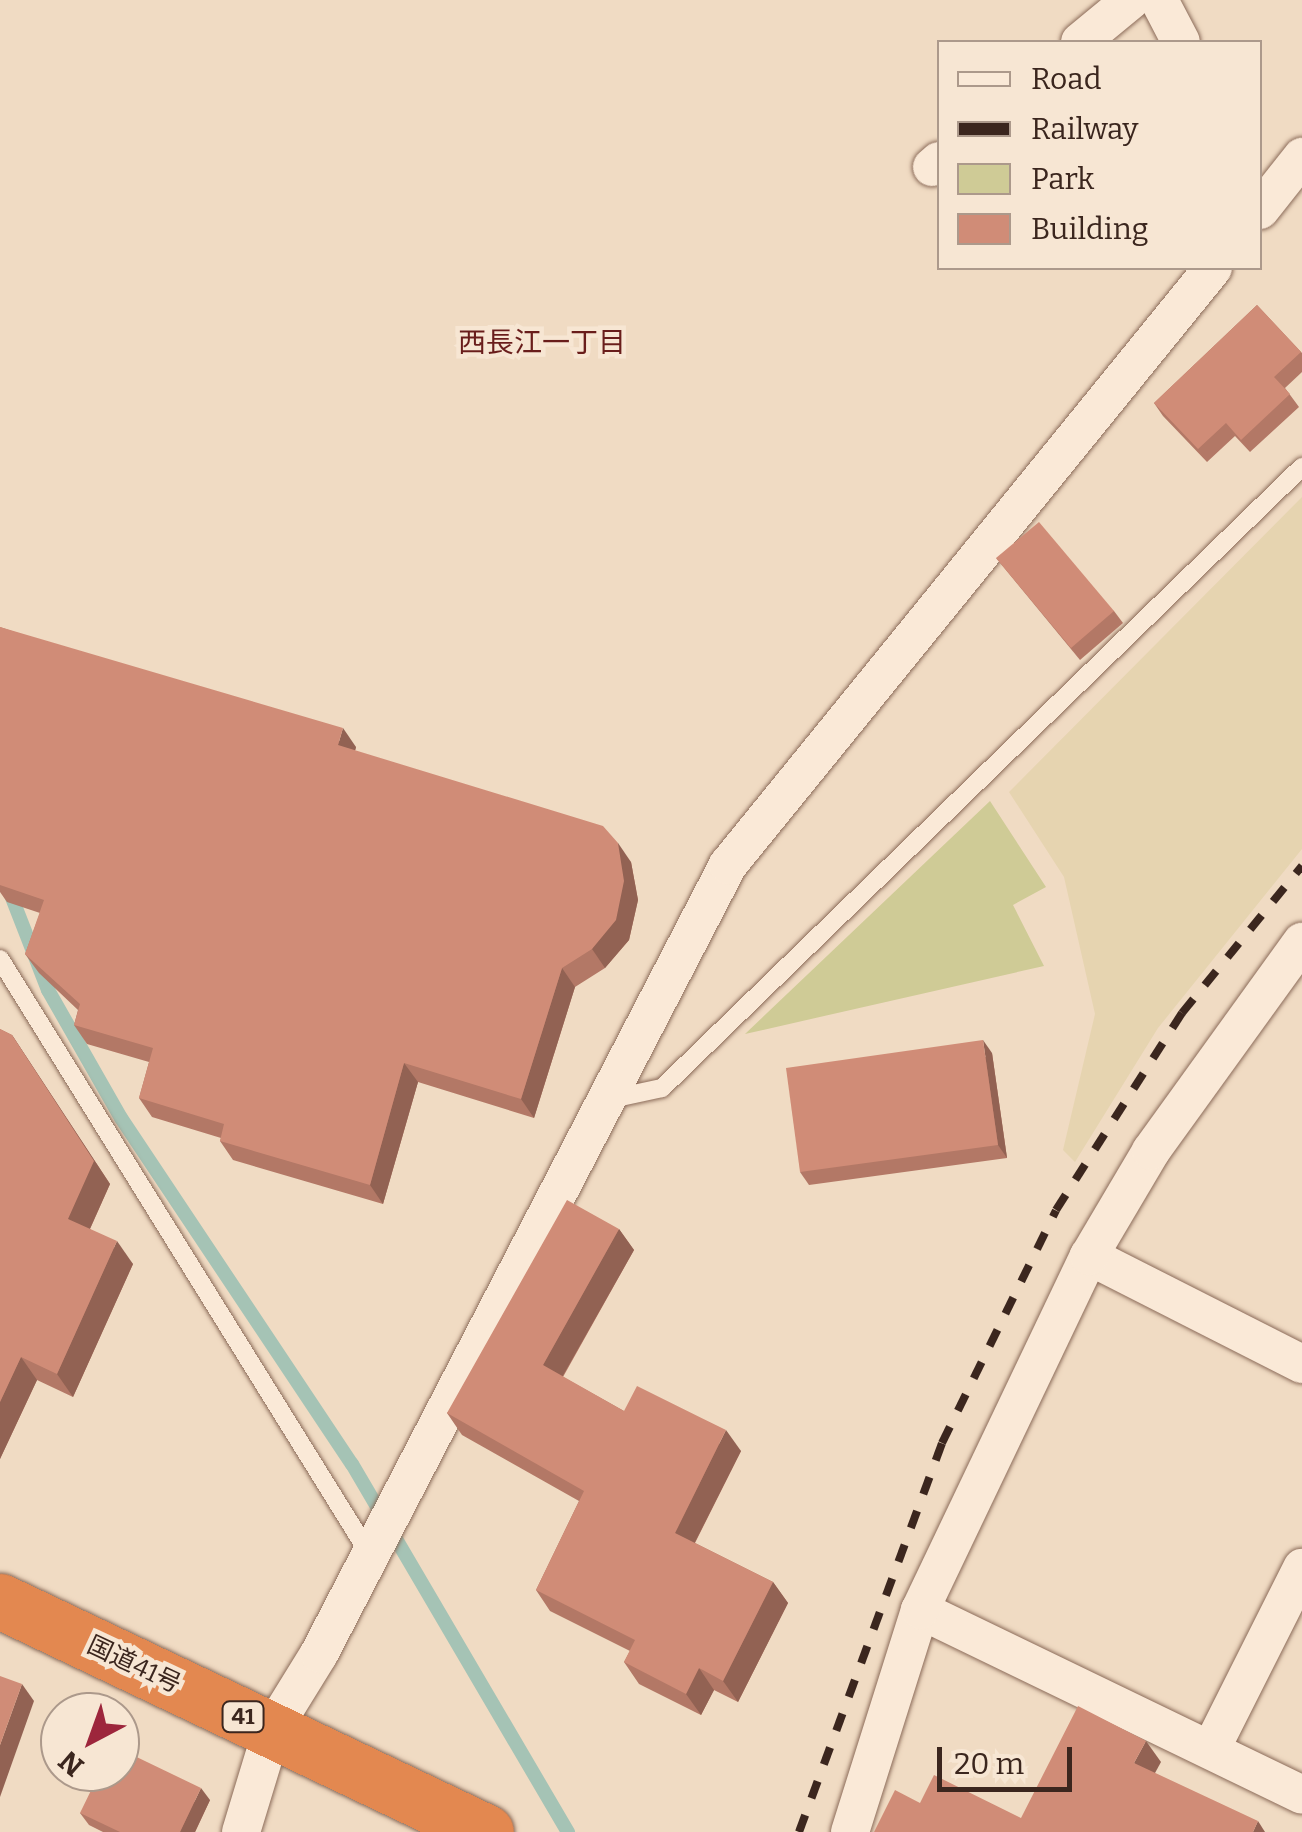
<!DOCTYPE html>
<meta charset="utf-8">
<style>
body{margin:0}
#map{position:relative;width:1302px;height:1832px;overflow:hidden;background:#f0dbc3;font-family:Bitter,"Noto Sans JP",serif}
div>[style]{position:absolute}
.farmland>*{inset:0;background:#e6d4b0}
.green>*{inset:0;background:#cfcb96}
.stream>*{height:14px;margin:-7px;padding:0 7px;transform-origin:7px;border-radius:7px;background:#a5c3b5}
.roads{filter:drop-shadow(0 0 2px #8b6b59) drop-shadow(0 0 2px #8b6b59)}
.lane>*{height:18px;margin:-9px;padding:0 9px;transform-origin:9px;border-radius:9px;background:#fae9d7}
.street>*{height:38px;margin:-19px;padding:0 19px;transform-origin:19px;border-radius:19px;background:#fae9d7}
.highway>*{height:55px;margin:-27.5px;padding:0 27.5px;transform-origin:27.5px;border-radius:27.5px;background:#e38850}
.rail>*{height:8px;margin-top:-4px;transform-origin:0;background:repeating-linear-gradient(90deg,#3b261e 0 18px,transparent 0 36px)}
.wall>*{inset:0;background:#b37866}
.shaded-wall>*{inset:0;background:#926253}
.building>*{inset:0;background:#d08c77}
span{translate:-50% -50%;white-space:nowrap;text-align:center;line-height:1.15;-webkit-text-stroke:9px #f7e6d3;paint-order:stroke}
.shield-label span{padding:2px 8px;background:#f7e6d3;border:2px solid;border-radius:8px;-webkit-text-stroke-width:0}
.shield-label{font-size:22px;color:#3b261e;font-weight:700}
.street-label{font-size:25px;color:#3b261e}
.neighbourhood-label{font-size:28px;color:#691d1b}
.legend{position:absolute;left:937px;top:40px;width:325px;height:230px;box-sizing:border-box;background:#f7e6d3;border:2px solid #ac998b;margin:0;padding:12px 18px;list-style:none;font-size:30px;color:#3b261e}
.legend li{display:flex;align-items:center;gap:20px;height:50px}
.legend b{width:50px;border:2px solid #ac998b}
.north{position:absolute;left:40px;top:1692px;width:100px;height:100px;box-sizing:border-box;background:#f7e6d3;border:2px solid #ac998b;border-radius:50%;rotate:221deg;font-size:28px;font-weight:700;line-height:40px;text-align:center;color:#3b261e}
.north::after{content:'';display:block;margin:auto;width:35px;height:45px;background:#9d263c;clip-path:polygon(50% 0,100% 100%,50% 72%,0 100%)}
.scale{position:absolute;left:937px;top:1747px;width:135px;height:45px;box-sizing:border-box;border:5px solid #3b261e;border-top:0;padding-left:12px;font-size:30px;line-height:35px;white-space:nowrap;color:#3b261e;-webkit-text-stroke:8px #f7e6d3;paint-order:stroke}
</style>
<div id="map">
<div class="farmland">
<i style="clip-path:polygon(1302px 497px,1302px 849px,1158px 1028px,1075px 1162px,1063px 1150px,1095px 1014px,1064px 877px,1009px 792px)"></i>
</div>
<div class="green">
<i style="clip-path:polygon(990px 801px,1046px 887px,1013px 905px,1044px 966px,745px 1034px)"></i>
</div>
<div class="stream">
<i style="left:0;top:867px;width:132px;rotate:68.7deg"></i>
<i style="left:48px;top:990px;width:147px;rotate:60.3deg"></i>
<i style="left:121px;top:1118px;width:416px;rotate:56.3deg"></i>
<i style="left:352px;top:1464px;width:427px;rotate:59.6deg"></i>
</div>
<div class="roads">
<div class="lane">
<i style="left:0;top:959px;width:702px;rotate:58.17deg"></i>
<i style="left:611px;top:1099px;width:52px;rotate:-12.2deg"></i>
<i style="left:662px;top:1088px;width:892px;rotate:-44.14deg"></i>
</div>
<div class="street">
<i style="left:1159px;top:0;width:47px;rotate:62.4deg"></i>
<i style="left:1080px;top:42px;width:66px;rotate:-39.5deg"></i>
<i style="left:932px;top:167px;width:9px;rotate:-41deg"></i>
<i style="left:1260px;top:210px;width:68px;rotate:-51.6deg"></i>
<i style="left:1089px;top:1256px;width:239px;rotate:26.9deg"></i>
<i style="left:920px;top:1610px;width:424px;rotate:25.8deg"></i>
<i style="left:1211px;top:1749px;width:203px;rotate:-63.3deg"></i>
<i style="left:241px;top:1832px;width:107px;rotate:-73.1deg"></i>
<i style="left:272px;top:1730px;width:89px;rotate:-58.3deg"></i>
<i style="left:319px;top:1654px;width:889px;rotate:-62.6deg"></i>
<i style="left:728px;top:865px;width:769px;rotate:-50.91deg"></i>
<i style="left:850px;top:1832px;width:233px;rotate:-72.5deg"></i>
<i style="left:920px;top:1610px;width:392px;rotate:-64.5deg"></i>
<i style="left:1089px;top:1256px;width:122px;rotate:-59.4deg"></i>
<i style="left:1151px;top:1151px;width:258px;rotate:-54.2deg"></i>
</div>
<div class="highway">
<i style="left:0;top:1601px;width:538px;rotate:25.42deg"></i>
</div>
</div>
<div class="rail">
<i style="left:799px;top:1832px;width:414px;rotate:-69.8deg"></i>
<i style="left:942px;top:1443px;width:259px;rotate:-63.9deg"></i>
<i style="left:1056px;top:1210px;width:234px;rotate:-57.4deg"></i>
<i style="left:1182px;top:1013px;width:190px;rotate:-50.8deg"></i>
</div>
<div class="wall">
<i style="clip-path:polygon(1257px 305px,1302px 353px,1302px 372px,1285px 388px,1299px 407px,1250px 452px,1235px 436px,1207px 462px,1163px 416px,1154px 403px)"></i>
<i style="clip-path:polygon(996px 558px,1114px 611px,1123px 623px,1080px 660px)"></i>
<i style="clip-path:polygon(0 627px,356px 747px,355px 751px,631px 862px,638px 900px,629px 940px,605px 968px,575px 987px,534px 1118px,418px 1082px,383px 1204px,233px 1160px,220px 1141px,221px 1138px,152px 1117px,139px 1098px,149px 1062px,87px 1044px,74px 1025px,78px 1010px,39px 973px,25px 954px,40px 913px,7px 902px,0 892px)"></i>
<i style="clip-path:polygon(0 1029px,12px 1035px,110px 1184px,90px 1229px,133px 1264px,73px 1397px,37px 1380px,0 1459px)"></i>
<i style="clip-path:polygon(992px 1053px,1007px 1158px,809px 1185px,800px 1172px)"></i>
<i style="clip-path:polygon(619px 1229px,634px 1250px,563px 1377px,624px 1411px,741px 1451px,695px 1543px,773px 1582px,788px 1603px,738px 1702px,714px 1690px,701px 1715px,639px 1684px,624px 1662px,630px 1651px,550px 1611px,536px 1590px,579px 1501px,462px 1435px,447px 1413px)"></i>
<i style="clip-path:polygon(210px 1800px,195px 1832px,103px 1832px,89px 1825px,80px 1813px)"></i>
</div>
<div class="shaded-wall">
<i style="clip-path:polygon(343px 728px,356px 747px,351px 764px,338px 745px)"></i>
<i style="clip-path:polygon(618px 843px,631px 862px,638px 900px,629px 940px,605px 968px,592px 949px)"></i>
<i style="clip-path:polygon(562px 968px,575px 987px,534px 1118px,521px 1099px)"></i>
<i style="clip-path:polygon(12px 1035px,110px 1184px,84px 1242px,68px 1219px)"></i>
<i style="clip-path:polygon(983px 1040px,992px 1053px,1007px 1158px,998px 1145px)"></i>
<i style="clip-path:polygon(404px 1063px,418px 1082px,383px 1204px,370px 1185px)"></i>
<i style="clip-path:polygon(619px 1229px,634px 1250px,557px 1386px,543px 1365px)"></i>
<i style="clip-path:polygon(117px 1241px,133px 1264px,73px 1397px,57px 1374px)"></i>
<i style="clip-path:polygon(21px 1357px,37px 1380px,0 1459px,0 1402px)"></i>
<i style="clip-path:polygon(726px 1430px,741px 1451px,689px 1554px,675px 1533px)"></i>
<i style="clip-path:polygon(773px 1582px,788px 1603px,738px 1702px,723px 1681px)"></i>
<i style="clip-path:polygon(699px 1668px,714px 1690px,701px 1715px,686px 1694px)"></i>
<i style="clip-path:polygon(22px 1684px,34px 1701px,0 1797px,0 1745px)"></i>
<i style="clip-path:polygon(1146px 1741px,1161px 1762px,1149px 1784px,1134px 1763px)"></i>
<i style="clip-path:polygon(201px 1788px,210px 1800px,195px 1832px,180px 1832px)"></i>
<i style="clip-path:polygon(1258px 1821px,1265px 1832px,1253px 1832px)"></i>
</div>
<div class="building">
<i style="clip-path:polygon(1257px 305px,1301px 352px,1274px 377px,1290px 394px,1241px 440px,1226px 423px,1198px 449px,1154px 403px)"></i>
<i style="clip-path:polygon(1039px 522px,1114px 611px,1071px 648px,996px 558px)"></i>
<i style="clip-path:polygon(0 627px,343px 728px,338px 745px,603px 826px,618px 843px,624px 881px,616px 920px,592px 949px,562px 968px,521px 1099px,404px 1063px,370px 1185px,220px 1141px,224px 1124px,139px 1098px,153px 1048px,74px 1025px,80px 1004px,25px 954px,44px 900px,0 885px)"></i>
<i style="clip-path:polygon(0 1029px,12px 1035px,94px 1161px,68px 1219px,117px 1241px,57px 1374px,21px 1357px,0 1402px)"></i>
<i style="clip-path:polygon(983px 1040px,998px 1145px,800px 1172px,786px 1068px)"></i>
<i style="clip-path:polygon(567px 1200px,619px 1229px,543px 1365px,624px 1411px,637px 1386px,726px 1430px,675px 1533px,773px 1582px,723px 1681px,699px 1668px,686px 1694px,624px 1662px,635px 1640px,536px 1590px,584px 1491px,447px 1413px)"></i>
<i style="clip-path:polygon(0 1676px,22px 1684px,0 1745px)"></i>
<i style="clip-path:polygon(1078px 1706px,1146px 1741px,1134px 1763px,1258px 1821px,1253px 1832px,874px 1832px,895px 1790px,920px 1803px,934px 1775px,1021px 1818px)"></i>
<i style="clip-path:polygon(120px 1749px,201px 1788px,180px 1832px,120px 1832px,80px 1813px,100px 1772px,120px 1772px)"></i>
</div>
<div class="shield-label">
<span style="left:243px;top:1717px">41</span>
</div>
<div class="street-label">
<span style="left:134px;top:1665px;rotate:25deg">国道41号</span>
</div>
<div class="neighbourhood-label">
<span style="left:542px;top:343px">西長江一丁目</span>
</div>
<ul class="legend">
<li><b style="height:12px;background:#fae9d7"></b>Road</li>
<li><b style="height:12px;background:#3b261e"></b>Railway</li>
<li><b style="height:28px;background:#cfcb96"></b>Park</li>
<li><b style="height:28px;background:#d08c77"></b>Building</li>
</ul>
<div class="north">N</div>
<div class="scale">20 m</div>
</div>
